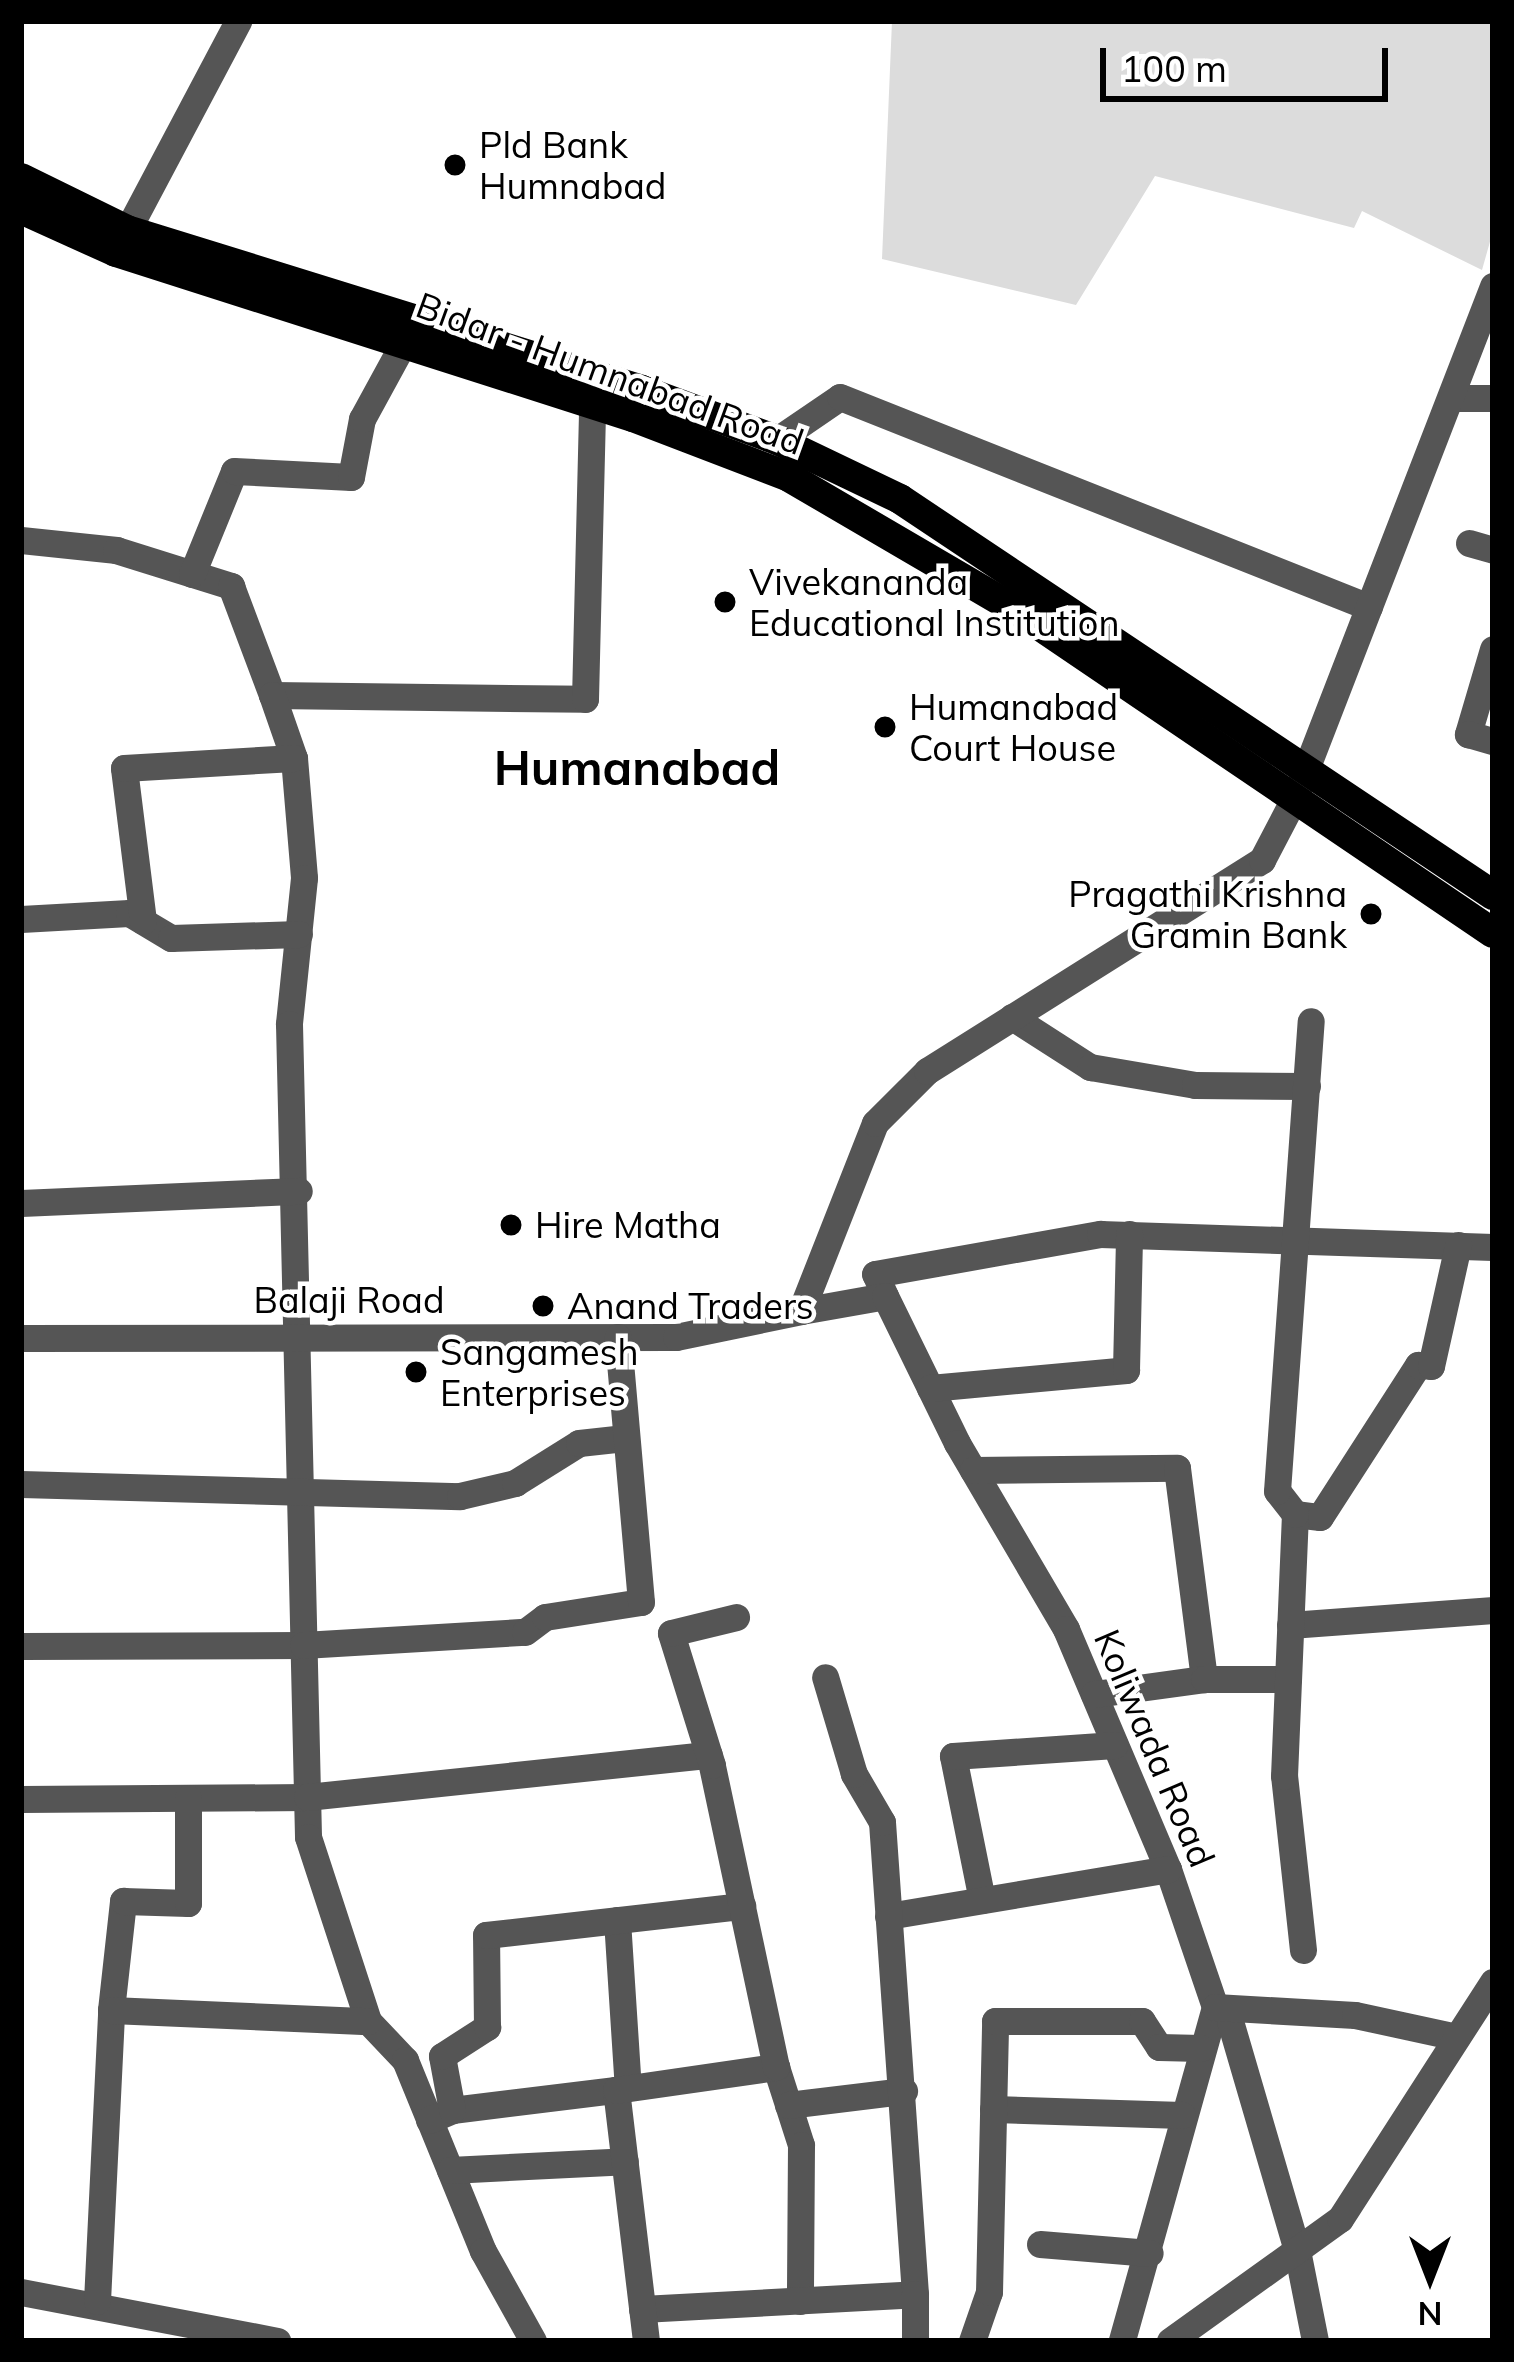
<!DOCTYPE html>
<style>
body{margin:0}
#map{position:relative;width:1514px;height:2362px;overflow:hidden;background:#fff;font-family:Mulish,sans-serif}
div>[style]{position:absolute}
.green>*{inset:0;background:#dcdcdc}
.minor>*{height:27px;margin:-13.5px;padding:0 13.5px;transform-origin:13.5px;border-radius:13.5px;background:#555}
.major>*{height:30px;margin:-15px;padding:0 15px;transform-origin:15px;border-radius:15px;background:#000}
.dots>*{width:33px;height:33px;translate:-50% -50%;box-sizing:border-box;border:6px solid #fff;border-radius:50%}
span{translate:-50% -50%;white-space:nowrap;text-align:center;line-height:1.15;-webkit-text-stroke:9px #fff;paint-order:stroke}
.poi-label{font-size:36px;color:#000}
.left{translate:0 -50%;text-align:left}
.right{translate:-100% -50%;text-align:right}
.street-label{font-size:36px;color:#000}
.district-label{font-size:48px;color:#000;font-weight:700}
.frame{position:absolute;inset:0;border:24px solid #000;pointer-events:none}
.north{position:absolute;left:1370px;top:2218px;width:120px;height:120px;-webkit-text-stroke:9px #fff;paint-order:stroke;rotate:180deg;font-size:33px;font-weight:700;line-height:48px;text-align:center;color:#000}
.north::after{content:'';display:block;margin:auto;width:42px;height:54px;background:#000;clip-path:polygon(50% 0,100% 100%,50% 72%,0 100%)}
.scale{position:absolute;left:1100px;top:48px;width:288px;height:54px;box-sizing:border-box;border:6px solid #000;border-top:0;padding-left:15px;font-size:36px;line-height:42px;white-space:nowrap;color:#000;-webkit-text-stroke:9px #fff;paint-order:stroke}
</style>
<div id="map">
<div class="green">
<i style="clip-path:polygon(892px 21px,1493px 21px,1493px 231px,1482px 270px,1362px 211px,1354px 228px,1155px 176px,1076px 305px,882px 259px)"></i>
</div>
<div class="minor">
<i style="left:118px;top:248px;width:257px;rotate:-62.1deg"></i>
<i style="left:1451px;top:398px;width:42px"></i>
<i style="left:777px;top:440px;width:76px;rotate:-34.3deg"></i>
<i style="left:840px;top:397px;width:569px;rotate:21.65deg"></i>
<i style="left:21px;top:540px;width:96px;rotate:6deg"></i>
<i style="left:116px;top:550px;width:121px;rotate:17.4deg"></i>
<i style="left:231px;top:586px;width:116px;rotate:69.4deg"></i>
<i style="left:272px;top:695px;width:313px;rotate:0.7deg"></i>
<i style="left:585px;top:699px;width:294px;rotate:-88.6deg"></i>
<i style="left:1469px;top:543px;width:25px;rotate:16deg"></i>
<i style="left:192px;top:574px;width:111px;rotate:-67.8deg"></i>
<i style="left:234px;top:471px;width:117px;rotate:2.9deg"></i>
<i style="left:351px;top:477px;width:59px;rotate:-79.3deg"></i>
<i style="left:362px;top:419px;width:90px;rotate:-61.4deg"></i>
<i style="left:1493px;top:649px;width:89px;rotate:106.4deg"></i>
<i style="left:1468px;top:734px;width:26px;rotate:16deg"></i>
<i style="left:272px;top:695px;width:67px;rotate:70.8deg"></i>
<i style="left:294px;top:758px;width:120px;rotate:85.2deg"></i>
<i style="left:304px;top:878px;width:147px;rotate:95.9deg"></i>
<i style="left:289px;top:1024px;width:813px;rotate:88.66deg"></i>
<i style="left:308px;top:1837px;width:194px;rotate:71.9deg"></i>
<i style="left:368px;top:2021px;width:54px;rotate:46.5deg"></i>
<i style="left:405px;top:2060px;width:206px;rotate:67.8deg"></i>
<i style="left:483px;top:2251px;width:103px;rotate:60.9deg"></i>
<i style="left:21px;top:919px;width:108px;rotate:-3.2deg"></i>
<i style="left:129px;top:913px;width:49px;rotate:30.8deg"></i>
<i style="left:171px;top:938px;width:128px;rotate:-1.8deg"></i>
<i style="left:143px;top:921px;width:154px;rotate:-97.1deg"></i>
<i style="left:124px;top:768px;width:170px;rotate:-3.4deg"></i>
<i style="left:1012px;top:1017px;width:93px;rotate:32.7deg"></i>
<i style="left:1090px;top:1067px;width:107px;rotate:9.7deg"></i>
<i style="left:1195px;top:1085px;width:112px;rotate:0.5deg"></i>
<i style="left:21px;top:1203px;width:278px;rotate:-2.5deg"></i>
<i style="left:885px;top:1296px;width:24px;rotate:-114deg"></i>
<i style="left:875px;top:1274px;width:229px;rotate:-10.1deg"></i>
<i style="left:1100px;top:1234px;width:393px;rotate:1.9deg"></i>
<i style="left:801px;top:1311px;width:85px;rotate:-10.1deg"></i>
<i style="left:885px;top:1296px;width:164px;rotate:63.9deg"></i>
<i style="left:957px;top:1443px;width:216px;rotate:59.6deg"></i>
<i style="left:1066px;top:1629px;width:261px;rotate:67deg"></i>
<i style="left:1168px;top:1869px;width:146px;rotate:71.2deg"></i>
<i style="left:1215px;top:2007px;width:347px;rotate:105.6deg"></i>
<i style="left:21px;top:1338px;width:655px;rotate:-0.09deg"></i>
<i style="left:676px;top:1337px;width:128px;rotate:-11.7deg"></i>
<i style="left:801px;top:1311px;width:202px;rotate:-68.5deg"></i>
<i style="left:875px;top:1123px;width:74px;rotate:-45deg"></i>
<i style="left:927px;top:1071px;width:396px;rotate:-32.2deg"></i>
<i style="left:1262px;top:860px;width:73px;rotate:-62.4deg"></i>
<i style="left:1296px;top:795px;width:546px;rotate:-68.84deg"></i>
<i style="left:930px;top:1388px;width:197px;rotate:-5.2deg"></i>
<i style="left:1126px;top:1370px;width:136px;rotate:-88.7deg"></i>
<i style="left:973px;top:1470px;width:204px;rotate:-0.6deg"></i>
<i style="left:1177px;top:1468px;width:213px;rotate:82.7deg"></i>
<i style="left:1204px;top:1679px;width:111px;rotate:172.2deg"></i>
<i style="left:21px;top:1484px;width:439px;rotate:1.6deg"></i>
<i style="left:460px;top:1496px;width:57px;rotate:-13.3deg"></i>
<i style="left:515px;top:1483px;width:75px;rotate:-32deg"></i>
<i style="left:579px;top:1443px;width:46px;rotate:-6.2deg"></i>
<i style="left:1295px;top:1514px;width:25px;rotate:7deg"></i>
<i style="left:1320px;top:1517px;width:181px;rotate:-57.2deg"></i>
<i style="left:1418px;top:1365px;width:13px;rotate:4deg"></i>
<i style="left:1431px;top:1366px;width:124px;rotate:-77.4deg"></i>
<i style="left:1290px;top:1625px;width:204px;rotate:-4.2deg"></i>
<i style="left:21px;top:1646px;width:282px;rotate:-0.2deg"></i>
<i style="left:303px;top:1645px;width:222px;rotate:-3.4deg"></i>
<i style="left:525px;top:1632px;width:25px;rotate:-37deg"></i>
<i style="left:545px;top:1617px;width:97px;rotate:-8.9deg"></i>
<i style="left:641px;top:1602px;width:266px;rotate:-95deg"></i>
<i style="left:1204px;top:1679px;width:84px"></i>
<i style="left:21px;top:1799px;width:286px;rotate:-0.4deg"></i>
<i style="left:307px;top:1797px;width:404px;rotate:-6deg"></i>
<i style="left:982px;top:1900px;width:147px;rotate:-101.4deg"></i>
<i style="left:953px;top:1756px;width:162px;rotate:-3.9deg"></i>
<i style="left:888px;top:1916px;width:284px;rotate:-9.5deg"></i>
<i style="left:617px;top:1920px;width:168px;rotate:86.3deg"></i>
<i style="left:1303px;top:1950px;width:175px;rotate:-96.2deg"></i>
<i style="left:1284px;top:1776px;width:262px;rotate:-87.6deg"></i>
<i style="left:1295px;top:1514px;width:29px;rotate:-128deg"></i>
<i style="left:1277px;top:1491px;width:471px;rotate:-85.9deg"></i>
<i style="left:1215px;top:2007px;width:21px;rotate:43deg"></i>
<i style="left:1230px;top:2021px;width:239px;rotate:73.7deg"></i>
<i style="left:1297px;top:2250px;width:93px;rotate:78.8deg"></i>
<i style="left:1215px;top:2007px;width:140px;rotate:3.3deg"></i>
<i style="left:1355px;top:2015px;width:104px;rotate:12.2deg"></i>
<i style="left:111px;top:2010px;width:110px;rotate:-83.7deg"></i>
<i style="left:123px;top:1901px;width:65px;rotate:1.8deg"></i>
<i style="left:188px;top:1903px;width:105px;rotate:-90deg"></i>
<i style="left:776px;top:2067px;width:82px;rotate:72.2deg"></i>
<i style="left:801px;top:2145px;width:156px;rotate:90.4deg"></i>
<i style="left:788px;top:2105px;width:117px;rotate:-6.9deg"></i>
<i style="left:993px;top:2109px;width:189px;rotate:1.8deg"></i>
<i style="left:452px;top:2110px;width:165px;rotate:-7deg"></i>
<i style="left:429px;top:2120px;width:25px;rotate:-23deg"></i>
<i style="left:452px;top:2110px;width:55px;rotate:-100.5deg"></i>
<i style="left:442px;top:2056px;width:54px;rotate:-32.8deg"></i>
<i style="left:487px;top:2027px;width:92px;rotate:-90.6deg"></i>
<i style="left:486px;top:1935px;width:258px;rotate:-6.5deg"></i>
<i style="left:450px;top:2170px;width:175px;rotate:-2.9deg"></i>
<i style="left:1040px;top:2244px;width:110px;rotate:4.7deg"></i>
<i style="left:21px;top:2292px;width:261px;rotate:10.8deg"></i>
<i style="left:97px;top:2301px;width:291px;rotate:-87.2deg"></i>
<i style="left:111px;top:2010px;width:257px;rotate:2.5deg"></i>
<i style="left:642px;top:2309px;width:273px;rotate:-3.1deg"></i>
<i style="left:915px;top:2294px;width:473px;rotate:-94deg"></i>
<i style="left:882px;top:1822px;width:56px;rotate:-120.3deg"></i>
<i style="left:854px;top:1774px;width:101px;rotate:-106.6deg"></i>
<i style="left:646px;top:2341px;width:253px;rotate:-96.8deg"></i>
<i style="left:616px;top:2090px;width:162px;rotate:-8.2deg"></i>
<i style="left:776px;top:2067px;width:309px;rotate:-102deg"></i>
<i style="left:712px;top:1765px;width:138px;rotate:-107.3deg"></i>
<i style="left:671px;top:1633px;width:67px;rotate:-13.8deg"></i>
<i style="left:915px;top:2341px;width:47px;rotate:-90deg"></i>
<i style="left:972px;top:2341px;width:52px;rotate:-70.9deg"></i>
<i style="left:989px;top:2292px;width:271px;rotate:-88.7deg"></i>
<i style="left:995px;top:2021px;width:147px"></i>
<i style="left:1142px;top:2021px;width:31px;rotate:57deg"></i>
<i style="left:1159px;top:2047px;width:42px;rotate:1.4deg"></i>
<i style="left:1170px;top:2341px;width:209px;rotate:-35.7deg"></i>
<i style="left:1340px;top:2219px;width:282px;rotate:-57.2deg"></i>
</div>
<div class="major">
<i style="left:21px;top:178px;width:118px;rotate:26.1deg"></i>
<i style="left:127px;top:230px;width:539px;rotate:17.26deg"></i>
<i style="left:642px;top:390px;width:144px;rotate:20.3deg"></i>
<i style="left:777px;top:440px;width:136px;rotate:25.6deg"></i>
<i style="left:900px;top:499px;width:713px;rotate:33.73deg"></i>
<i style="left:21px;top:209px;width:104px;rotate:24.4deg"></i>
<i style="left:116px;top:252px;width:543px;rotate:17.7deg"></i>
<i style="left:633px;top:417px;width:167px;rotate:21deg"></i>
<i style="left:789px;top:477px;width:262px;rotate:30.3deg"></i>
<i style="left:1015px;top:609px;width:577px;rotate:34.13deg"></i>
</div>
<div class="dots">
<i style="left:455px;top:165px;background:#000"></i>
<i style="left:725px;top:602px;background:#000"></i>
<i style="left:885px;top:727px;background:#000"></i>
<i style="left:1371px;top:914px;background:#000"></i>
<i style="left:511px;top:1225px;background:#000"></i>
<i style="left:543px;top:1306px;background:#000"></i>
<i style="left:416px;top:1372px;background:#000"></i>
</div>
<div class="poi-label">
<span class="left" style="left:479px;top:165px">Pld Bank<br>Humnabad</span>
<span class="left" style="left:749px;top:602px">Vivekananda<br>Educational Institution</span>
<span class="left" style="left:909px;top:727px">Humanabad<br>Court House</span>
<span class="right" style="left:1347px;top:914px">Pragathi Krishna<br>Gramin Bank</span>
<span class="left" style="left:535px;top:1225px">Hire Matha</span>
<span class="left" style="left:567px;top:1306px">Anand Traders</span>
<span class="left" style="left:440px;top:1372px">Sangamesh<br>Enterprises</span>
</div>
<div class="street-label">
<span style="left:610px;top:373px;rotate:20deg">Bidar - Humnabad Road</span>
<span style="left:349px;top:1300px">Balaji Road</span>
<span style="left:1155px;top:1748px;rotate:67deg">Koliwada Road</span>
</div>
<div class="district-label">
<span style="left:637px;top:768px">Humanabad</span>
</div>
<div class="frame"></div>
<div class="north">N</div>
<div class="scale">100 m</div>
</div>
